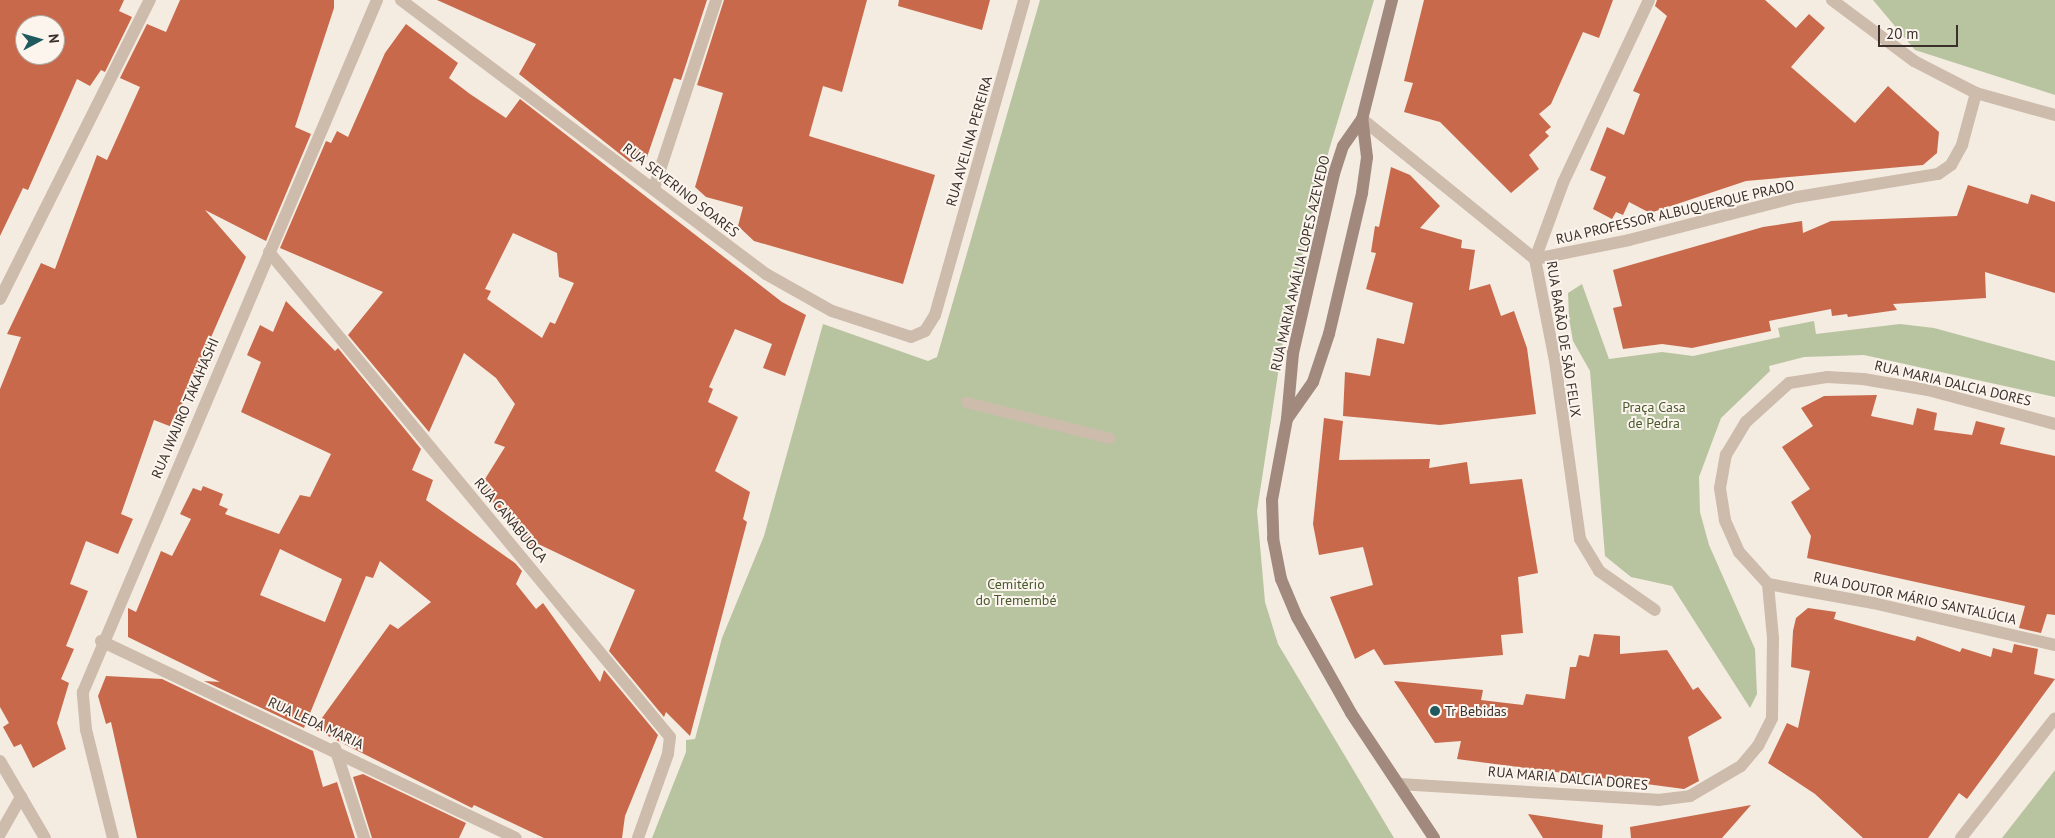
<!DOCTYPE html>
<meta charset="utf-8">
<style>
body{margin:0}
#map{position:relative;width:2055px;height:838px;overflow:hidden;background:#f4ebe1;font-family:"PT Sans",sans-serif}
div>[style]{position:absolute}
.green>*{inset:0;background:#b8c4a0}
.building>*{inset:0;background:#c8694b}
.lane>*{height:11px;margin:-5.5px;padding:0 5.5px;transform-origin:5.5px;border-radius:5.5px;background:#cdbbac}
.street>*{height:12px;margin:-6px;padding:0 6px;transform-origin:6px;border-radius:6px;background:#cdbbac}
.secondary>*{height:12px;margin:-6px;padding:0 6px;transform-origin:6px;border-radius:6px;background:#a18a7d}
.dots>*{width:14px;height:14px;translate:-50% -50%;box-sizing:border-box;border:2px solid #fbf5ee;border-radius:50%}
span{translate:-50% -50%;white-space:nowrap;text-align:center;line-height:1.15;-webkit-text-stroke:4px #fbf5ee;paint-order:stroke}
.street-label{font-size:14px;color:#3b302b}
.park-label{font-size:14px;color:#4a5a2e}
.poi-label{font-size:14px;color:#3b302b}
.left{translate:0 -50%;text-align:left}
.north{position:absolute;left:15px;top:15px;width:50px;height:50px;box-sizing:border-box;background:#fbf5ee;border:1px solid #aea6a0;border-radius:50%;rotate:84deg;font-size:14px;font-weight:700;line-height:20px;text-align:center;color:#3b302b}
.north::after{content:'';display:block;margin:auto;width:18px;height:22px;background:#1f5a5e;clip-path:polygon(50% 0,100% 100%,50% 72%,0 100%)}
.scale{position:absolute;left:1878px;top:25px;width:80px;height:22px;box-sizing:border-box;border:2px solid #3b302b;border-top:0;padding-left:6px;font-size:15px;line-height:18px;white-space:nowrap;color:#3b302b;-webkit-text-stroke:4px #fbf5ee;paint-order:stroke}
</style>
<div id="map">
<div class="green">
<i style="clip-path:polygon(1040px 0,1374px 0,1329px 150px,1287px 315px,1257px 511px,1265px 602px,1278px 644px,1394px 838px,652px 838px,686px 752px,686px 740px,695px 739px,722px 638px,764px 536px,823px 324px,928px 361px,937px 357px)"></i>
<i style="clip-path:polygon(1873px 0,2055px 0,2055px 95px,1915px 50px)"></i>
<i style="clip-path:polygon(1582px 284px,1609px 359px,1662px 352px,1693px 356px,1780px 337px,1778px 328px,1814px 321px,1816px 334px,1900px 324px,1934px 328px,2055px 361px,2055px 397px,1864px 355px,1804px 357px,1769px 366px,1770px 371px,1721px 418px,1699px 477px,1700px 512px,1709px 545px,1755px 649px,1757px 694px,1750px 708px,1672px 586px,1631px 577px,1605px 556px,1590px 371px,1573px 341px,1569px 318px,1568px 293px)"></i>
<i style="clip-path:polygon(2055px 770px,2055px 838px,2002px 838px)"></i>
</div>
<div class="building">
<i style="clip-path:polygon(evenodd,0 0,124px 0,119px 11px,132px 17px,105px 72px,101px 70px,90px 86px,77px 79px,28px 190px,23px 188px,0 236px,0 0,25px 25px,55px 25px,55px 55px,25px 55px,25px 25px)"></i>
<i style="clip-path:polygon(180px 0,334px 0,334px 8px,295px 127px,311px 134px,266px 241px,205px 210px,246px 257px,172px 427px,154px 420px,121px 514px,133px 519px,118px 554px,86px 541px,70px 584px,88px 591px,66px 646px,74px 649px,61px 679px,69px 683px,57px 723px,66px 749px,33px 768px,21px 744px,14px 747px,3px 727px,9px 723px,0 707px,0 389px,21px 337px,7px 334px,41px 263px,55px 269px,97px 155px,107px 160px,140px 87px,120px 78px,147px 24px,166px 32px)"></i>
<i style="clip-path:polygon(437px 0,707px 0,681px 80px,674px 78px,647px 157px,630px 162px,519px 74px,536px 44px)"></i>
<i style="clip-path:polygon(724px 0,867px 0,842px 92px,823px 86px,809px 136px,935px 175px,903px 284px,754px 241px,738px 226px,743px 207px,706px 197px,695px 187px,723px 93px,697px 85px)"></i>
<i style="clip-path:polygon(899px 0,990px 0,982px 30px,898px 6px)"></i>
<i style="clip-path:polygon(1424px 0,1613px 0,1599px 38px,1583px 32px,1551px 104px,1539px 114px,1551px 127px,1545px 132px,1549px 136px,1529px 155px,1539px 169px,1511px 193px,1440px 122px,1404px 112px,1413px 83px,1404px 81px)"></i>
<i style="clip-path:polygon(1657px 0,1765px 0,1796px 28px,1809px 14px,1825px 28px,1791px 67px,1855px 123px,1888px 86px,1939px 132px,1937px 153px,1923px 165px,1746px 181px,1650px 213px,1629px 202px,1623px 215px,1616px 212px,1612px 219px,1593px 209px,1606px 177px,1590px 170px,1607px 127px,1624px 135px,1640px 94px,1633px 91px,1667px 16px,1655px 6px)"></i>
<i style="clip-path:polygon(evenodd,406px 24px,458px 63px,449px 78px,470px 94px,506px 118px,520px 99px,782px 302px,806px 315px,785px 376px,763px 368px,772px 344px,735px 329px,709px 387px,713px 389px,708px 402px,738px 417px,715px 471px,750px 492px,743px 519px,747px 522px,690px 736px,666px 712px,664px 717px,609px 651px,635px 590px,534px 542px,531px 548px,480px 487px,505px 447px,494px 443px,515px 404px,496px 378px,464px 353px,429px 432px,348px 335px,383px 292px,280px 248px,326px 141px,331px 143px,337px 131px,348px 137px,385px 53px,406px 24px,513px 233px,557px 253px,559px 277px,574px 283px,555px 324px,550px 322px,542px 338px,487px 299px,491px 291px,485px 289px,513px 233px)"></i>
<i style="clip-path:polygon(1391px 167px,1410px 175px,1440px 206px,1420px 228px,1462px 240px,1461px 248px,1475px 250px,1469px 290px,1490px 284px,1501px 316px,1514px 311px,1527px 348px,1536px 414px,1440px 425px,1343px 416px,1345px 372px,1370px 376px,1377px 338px,1404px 344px,1413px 303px,1366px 289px,1376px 253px,1371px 252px,1375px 226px,1379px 227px)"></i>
<i style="clip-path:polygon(1968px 185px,2028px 204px,2031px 194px,2055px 202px,2055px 293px,1985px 272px,1986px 298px,1893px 304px,1897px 310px,1848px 317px,1847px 314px,1832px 316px,1831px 309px,1769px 321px,1771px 331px,1692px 348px,1662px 344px,1623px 349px,1613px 308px,1622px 306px,1613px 270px,1763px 227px,1802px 221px,1803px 233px,1831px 221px,1957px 216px)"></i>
<i style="clip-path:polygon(evenodd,286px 301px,335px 351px,338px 348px,421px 449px,412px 470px,433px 480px,426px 500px,515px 563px,522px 571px,516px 584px,536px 609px,543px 603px,600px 682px,604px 670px,658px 735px,625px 816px,622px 838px,544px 838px,474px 805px,472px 808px,314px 729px,390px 624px,398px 629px,431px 602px,380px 561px,373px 578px,366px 576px,304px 728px,204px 681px,220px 682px,128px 637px,128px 608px,136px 612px,161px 551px,172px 556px,191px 519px,180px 514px,193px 488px,201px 491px,203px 486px,223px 494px,219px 505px,228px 509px,225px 514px,279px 534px,300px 495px,310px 497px,331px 454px,241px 412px,261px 362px,247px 355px,260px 325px,273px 332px,286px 301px,280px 549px,342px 579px,325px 622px,260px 595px,280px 549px)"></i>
<i style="clip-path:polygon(1877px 395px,1871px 416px,1913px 425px,1917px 408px,1937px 413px,1934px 430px,1972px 435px,1976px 421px,2005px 428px,2000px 444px,2055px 456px,2055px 615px,2047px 614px,2041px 633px,2019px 628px,2025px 606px,1807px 558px,1811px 536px,1791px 502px,1810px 489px,1782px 447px,1813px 426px,1801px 408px,1824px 396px)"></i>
<i style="clip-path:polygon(1324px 418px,1343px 421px,1339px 460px,1430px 459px,1429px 468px,1467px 462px,1470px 484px,1522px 479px,1538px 573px,1518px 577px,1523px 633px,1501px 635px,1503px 655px,1384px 665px,1374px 649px,1355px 659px,1330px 597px,1373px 585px,1363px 547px,1319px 555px,1313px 524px)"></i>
<i style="clip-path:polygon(1808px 608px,1836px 612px,1834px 619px,1915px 641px,1917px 636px,1960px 652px,1962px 648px,1991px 657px,1993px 648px,2012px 653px,2014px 644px,2038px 649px,2034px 674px,2055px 679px,1967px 799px,1959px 793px,1928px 838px,1863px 838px,1815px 794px,1768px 763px,1787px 723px,1798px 728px,1810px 671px,1791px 667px,1793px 631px,1796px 618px)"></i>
<i style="clip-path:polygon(1594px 634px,1620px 636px,1620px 654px,1667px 650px,1693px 690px,1698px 687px,1722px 718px,1688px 737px,1699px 781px,1684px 789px,1457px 759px,1461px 741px,1435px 743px,1394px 681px,1483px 690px,1481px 700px,1523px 705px,1526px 694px,1565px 699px,1570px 667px,1576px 667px,1579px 655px,1589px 657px)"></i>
<i style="clip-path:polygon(106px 676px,162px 679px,313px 751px,323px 787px,337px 782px,355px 838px,137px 838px,111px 722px,106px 724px,98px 696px)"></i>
<i style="clip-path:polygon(363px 774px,466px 823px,459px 838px,372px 838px,353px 777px)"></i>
<i style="clip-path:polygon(1751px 805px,1722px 838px,1631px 838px,1630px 827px)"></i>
<i style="clip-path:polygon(1528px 814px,1603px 825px,1602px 838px,1543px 838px)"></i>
</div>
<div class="lane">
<i style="left:966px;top:402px;width:148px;rotate:14deg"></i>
</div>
<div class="street">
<i style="left:401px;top:0;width:456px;rotate:36.9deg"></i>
<i style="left:766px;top:274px;width:76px;rotate:29.3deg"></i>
<i style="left:832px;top:311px;width:83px;rotate:18.2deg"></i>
<i style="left:911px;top:337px;width:15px;rotate:-23deg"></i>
<i style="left:925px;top:331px;width:19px;rotate:-58deg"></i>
<i style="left:935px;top:315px;width:327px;rotate:-74.2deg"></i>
<i style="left:1649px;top:0;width:202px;rotate:115.2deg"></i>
<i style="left:1563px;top:183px;width:81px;rotate:110.2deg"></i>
<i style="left:1535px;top:259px;width:104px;rotate:78.9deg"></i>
<i style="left:1555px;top:361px;width:180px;rotate:82deg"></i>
<i style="left:1580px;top:539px;width:37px;rotate:59deg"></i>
<i style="left:1599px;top:571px;width:68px;rotate:34.9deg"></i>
<i style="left:1832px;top:0;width:102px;rotate:36.6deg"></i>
<i style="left:1914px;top:61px;width:70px;rotate:27.3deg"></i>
<i style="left:1976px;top:93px;width:82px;rotate:15.6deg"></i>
<i style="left:1362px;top:119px;width:223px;rotate:39deg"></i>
<i style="left:1535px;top:259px;width:96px;rotate:-11.4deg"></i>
<i style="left:1629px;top:240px;width:173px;rotate:-14.4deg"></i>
<i style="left:1797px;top:197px;width:143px;rotate:-9.3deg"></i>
<i style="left:1938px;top:174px;width:16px;rotate:-35deg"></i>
<i style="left:1951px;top:165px;width:23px;rotate:-61deg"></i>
<i style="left:1962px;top:145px;width:54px;rotate:-74.9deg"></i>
<i style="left:654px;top:188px;width:198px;rotate:-71.7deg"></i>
<i style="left:269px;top:252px;width:629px;rotate:50.42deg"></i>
<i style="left:670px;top:737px;width:17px;rotate:97deg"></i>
<i style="left:668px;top:754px;width:89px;rotate:109.7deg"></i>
<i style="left:0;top:299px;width:335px;rotate:-63.4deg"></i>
<i style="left:1768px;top:584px;width:107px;rotate:10.3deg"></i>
<i style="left:1873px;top:603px;width:187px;rotate:13deg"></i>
<i style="left:101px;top:641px;width:459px;rotate:25.4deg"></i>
<i style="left:335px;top:748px;width:95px;rotate:72.1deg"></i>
<i style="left:0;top:761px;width:89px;rotate:59.7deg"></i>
<i style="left:1399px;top:784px;width:259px;rotate:3.5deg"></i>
<i style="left:1658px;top:800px;width:32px;rotate:-7deg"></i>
<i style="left:1690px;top:796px;width:59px;rotate:-30.5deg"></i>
<i style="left:1741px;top:766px;width:26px;rotate:-50deg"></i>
<i style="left:1758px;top:746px;width:31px;rotate:-63deg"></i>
<i style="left:1772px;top:718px;width:80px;rotate:-89.3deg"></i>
<i style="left:1773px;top:638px;width:54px;rotate:-95.3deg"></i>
<i style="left:1768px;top:584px;width:43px;rotate:-132.2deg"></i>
<i style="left:1739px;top:552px;width:35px;rotate:-114deg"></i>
<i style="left:1725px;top:520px;width:32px;rotate:-99deg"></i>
<i style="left:1720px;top:488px;width:34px;rotate:-80deg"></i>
<i style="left:1726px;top:455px;width:39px;rotate:-59deg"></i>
<i style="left:1746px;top:422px;width:58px;rotate:-42.2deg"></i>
<i style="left:1789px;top:383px;width:38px;rotate:-9deg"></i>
<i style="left:1827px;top:377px;width:36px;rotate:3deg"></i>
<i style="left:1863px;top:379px;width:66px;rotate:9.6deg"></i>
<i style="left:1928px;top:390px;width:131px;rotate:15deg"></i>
<i style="left:0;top:834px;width:43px;rotate:-60.4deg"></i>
<i style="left:113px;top:838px;width:111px;rotate:-104deg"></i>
<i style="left:86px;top:730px;width:38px;rotate:-95deg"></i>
<i style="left:83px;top:692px;width:752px;rotate:-66.98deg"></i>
<i style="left:1961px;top:838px;width:152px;rotate:-51.9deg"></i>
</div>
<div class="secondary">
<i style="left:1392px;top:0;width:123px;rotate:104.1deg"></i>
<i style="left:1362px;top:119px;width:33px;rotate:125deg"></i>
<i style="left:1343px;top:146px;width:29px;rotate:108deg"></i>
<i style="left:1334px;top:174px;width:184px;rotate:102.9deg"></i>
<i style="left:1293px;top:353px;width:66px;rotate:95.2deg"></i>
<i style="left:1287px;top:419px;width:82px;rotate:100.5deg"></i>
<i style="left:1272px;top:500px;width:38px;rotate:88deg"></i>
<i style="left:1273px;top:538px;width:42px;rotate:79deg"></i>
<i style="left:1281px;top:579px;width:41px;rotate:67.2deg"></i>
<i style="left:1297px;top:617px;width:110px;rotate:60.6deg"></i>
<i style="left:1351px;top:713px;width:150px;rotate:56.4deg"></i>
<i style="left:1287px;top:419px;width:45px;rotate:-54.9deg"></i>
<i style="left:1313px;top:382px;width:51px;rotate:-71.6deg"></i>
<i style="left:1329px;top:334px;width:145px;rotate:-76.8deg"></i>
<i style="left:1362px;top:193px;width:36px;rotate:-82deg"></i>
<i style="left:1367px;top:157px;width:38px;rotate:-97deg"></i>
</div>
<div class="dots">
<i style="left:1435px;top:711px;background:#1f5a5e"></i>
</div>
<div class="street-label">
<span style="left:969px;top:141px;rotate:-74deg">RUA AVELINA PEREIRA</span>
<span style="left:681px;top:190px;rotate:38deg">RUA SEVERINO SOARES</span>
<span style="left:1675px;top:212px;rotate:-13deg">RUA PROFESSOR ALBUQUERQUE PRADO</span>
<span style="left:1300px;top:263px;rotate:-77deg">RUA MARIA AMÁLIA LOPES AZEVEDO</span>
<span style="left:1564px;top:339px;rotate:81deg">RUA BARÃO DE SÃO FELIX</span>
<span style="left:1953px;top:383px;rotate:13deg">RUA MARIA DALCIA DORES</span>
<span style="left:185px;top:408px;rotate:-67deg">RUA IWAJIRO TAKAHASHI</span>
<span style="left:511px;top:520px;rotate:50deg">RUA CANABUOCA</span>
<span style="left:1915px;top:598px;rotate:12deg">RUA DOUTOR MÁRIO SANTALÚCIA</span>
<span style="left:316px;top:723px;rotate:25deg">RUA LEDA MARIA</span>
<span style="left:1568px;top:778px;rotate:5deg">RUA MARIA DALCIA DORES</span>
</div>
<div class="park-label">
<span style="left:1654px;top:415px">Praça Casa<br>de Pedra</span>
<span style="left:1016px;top:592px">Cemitério<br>do Tremembé</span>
</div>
<div class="poi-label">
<span class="left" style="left:1445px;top:711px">Tr Bebidas</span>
</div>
<div class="north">N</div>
<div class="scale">20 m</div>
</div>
